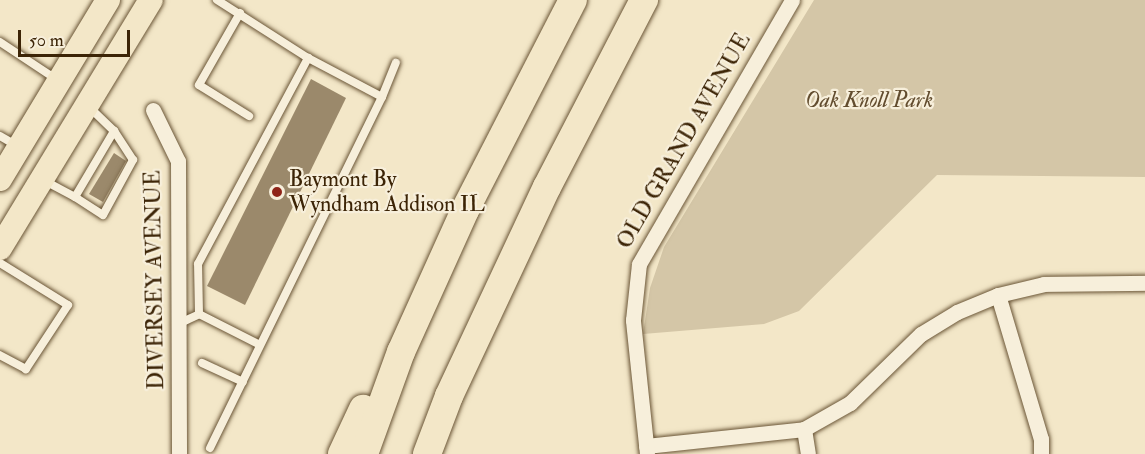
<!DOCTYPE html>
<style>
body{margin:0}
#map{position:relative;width:1145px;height:454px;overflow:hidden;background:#f3e7c8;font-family:"IM FELL Double Pica",serif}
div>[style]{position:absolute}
.green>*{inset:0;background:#d4c6a7}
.building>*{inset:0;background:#9b896b}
.roads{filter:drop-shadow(0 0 2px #6a5536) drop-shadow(0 0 2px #6a5536)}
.lane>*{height:8px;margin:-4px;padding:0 4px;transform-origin:4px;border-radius:4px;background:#f7efdb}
.street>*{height:15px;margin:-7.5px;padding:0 7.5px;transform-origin:7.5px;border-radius:7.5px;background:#f7efdb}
.primary>*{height:24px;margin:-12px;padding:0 12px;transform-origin:12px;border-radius:12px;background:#f3e7c8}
.highway>*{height:28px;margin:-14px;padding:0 14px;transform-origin:14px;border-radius:14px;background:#f3e7c8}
.dots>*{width:16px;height:16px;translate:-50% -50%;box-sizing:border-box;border:3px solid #f7efdb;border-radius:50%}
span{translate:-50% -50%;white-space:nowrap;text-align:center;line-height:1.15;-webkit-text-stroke:4.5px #f7efdb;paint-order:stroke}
.park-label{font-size:22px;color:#624c2e;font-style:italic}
.street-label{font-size:22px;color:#3c2406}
.poi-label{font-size:22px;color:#3c2406}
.left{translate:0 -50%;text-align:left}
.scale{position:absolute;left:18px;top:30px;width:112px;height:27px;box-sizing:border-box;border:3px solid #3c2406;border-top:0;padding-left:8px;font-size:18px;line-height:21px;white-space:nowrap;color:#3c2406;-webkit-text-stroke:4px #f7efdb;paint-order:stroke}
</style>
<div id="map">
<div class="green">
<i style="clip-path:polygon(814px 0,1145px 0,1145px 177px,937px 175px,799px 311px,764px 324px,643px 334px,650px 288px,664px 247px)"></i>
</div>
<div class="building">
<i style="clip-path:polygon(311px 79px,346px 98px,245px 305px,207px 286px)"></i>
<i style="clip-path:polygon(114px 153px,126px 161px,103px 202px,89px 194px)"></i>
</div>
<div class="roads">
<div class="lane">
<i style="left:240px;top:13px;width:83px;rotate:119.7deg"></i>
<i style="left:199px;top:85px;width:59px;rotate:31.8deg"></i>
<i style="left:0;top:42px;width:67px;rotate:33.5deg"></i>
<i style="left:382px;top:97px;width:37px;rotate:-68deg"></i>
<i style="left:0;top:136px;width:20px;rotate:30deg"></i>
<i style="left:45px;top:181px;width:34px;rotate:28deg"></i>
<i style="left:75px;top:197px;width:77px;rotate:-59.4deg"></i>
<i style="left:114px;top:131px;width:33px;rotate:-136deg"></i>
<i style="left:75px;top:197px;width:33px;rotate:33deg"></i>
<i style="left:103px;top:215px;width:63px;rotate:-61.4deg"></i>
<i style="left:133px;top:160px;width:35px;rotate:-123deg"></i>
<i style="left:0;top:263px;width:80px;rotate:31.7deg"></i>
<i style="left:68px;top:305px;width:77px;rotate:123.3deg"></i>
<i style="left:26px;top:369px;width:30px;rotate:-152deg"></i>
<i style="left:199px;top:314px;width:50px;rotate:-91.1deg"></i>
<i style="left:198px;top:264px;width:234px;rotate:-61.9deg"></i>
<i style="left:199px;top:314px;width:68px;rotate:26.9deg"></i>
<i style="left:178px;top:324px;width:23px;rotate:-25deg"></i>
<i style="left:202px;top:363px;width:45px;rotate:24.9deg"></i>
<i style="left:210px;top:448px;width:391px;rotate:-63.9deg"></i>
<i style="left:382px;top:97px;width:84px;rotate:-152.2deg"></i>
<i style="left:308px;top:58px;width:108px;rotate:-147.5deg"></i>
</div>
<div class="street">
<i style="left:153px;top:110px;width:57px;rotate:63.9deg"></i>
<i style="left:178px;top:161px;width:293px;rotate:89.8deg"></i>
<i style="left:998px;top:295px;width:150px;rotate:73.4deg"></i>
<i style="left:1041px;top:439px;width:15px;rotate:90deg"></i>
<i style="left:804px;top:429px;width:25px;rotate:81deg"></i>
<i style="left:646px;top:446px;width:159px;rotate:-6.1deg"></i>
<i style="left:804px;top:429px;width:53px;rotate:-29.5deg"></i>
<i style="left:850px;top:403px;width:99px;rotate:-44.2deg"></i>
<i style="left:921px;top:334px;width:42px;rotate:-31.4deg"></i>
<i style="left:957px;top:312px;width:44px;rotate:-22.5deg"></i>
<i style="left:998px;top:295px;width:47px;rotate:-13.4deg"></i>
<i style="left:1044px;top:284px;width:101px;rotate:-0.6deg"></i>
<i style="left:647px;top:454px;width:135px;rotate:-96deg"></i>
<i style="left:633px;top:320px;width:56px;rotate:-83.9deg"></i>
<i style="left:639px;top:264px;width:305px;rotate:-59.9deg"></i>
</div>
<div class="primary">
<i style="left:0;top:179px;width:209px;rotate:-58.9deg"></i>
<i style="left:0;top:248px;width:290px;rotate:-58.7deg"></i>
</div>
<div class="highway">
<i style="left:342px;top:454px;width:50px;rotate:-65deg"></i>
<i style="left:364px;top:454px;width:109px;rotate:-70.1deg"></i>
<i style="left:401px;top:352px;width:156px;rotate:-65.7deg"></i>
<i style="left:465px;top:210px;width:236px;rotate:-62.8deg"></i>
<i style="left:427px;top:454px;width:62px;rotate:-69.2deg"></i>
<i style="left:449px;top:396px;width:231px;rotate:-64.9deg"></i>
<i style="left:547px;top:187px;width:211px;rotate:-62.6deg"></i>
</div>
</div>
<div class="dots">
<i style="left:277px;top:192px;background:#8f2418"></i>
</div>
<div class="park-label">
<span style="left:869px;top:101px">Oak Knoll Park</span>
</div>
<div class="street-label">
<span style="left:684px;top:141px;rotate:-60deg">OLD GRAND AVENUE</span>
<span style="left:155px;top:280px;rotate:-91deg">DIVERSEY AVENUE</span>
</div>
<div class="poi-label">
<span class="left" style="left:289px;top:192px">Baymont By<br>Wyndham Addison IL</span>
</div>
<div class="scale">50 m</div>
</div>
